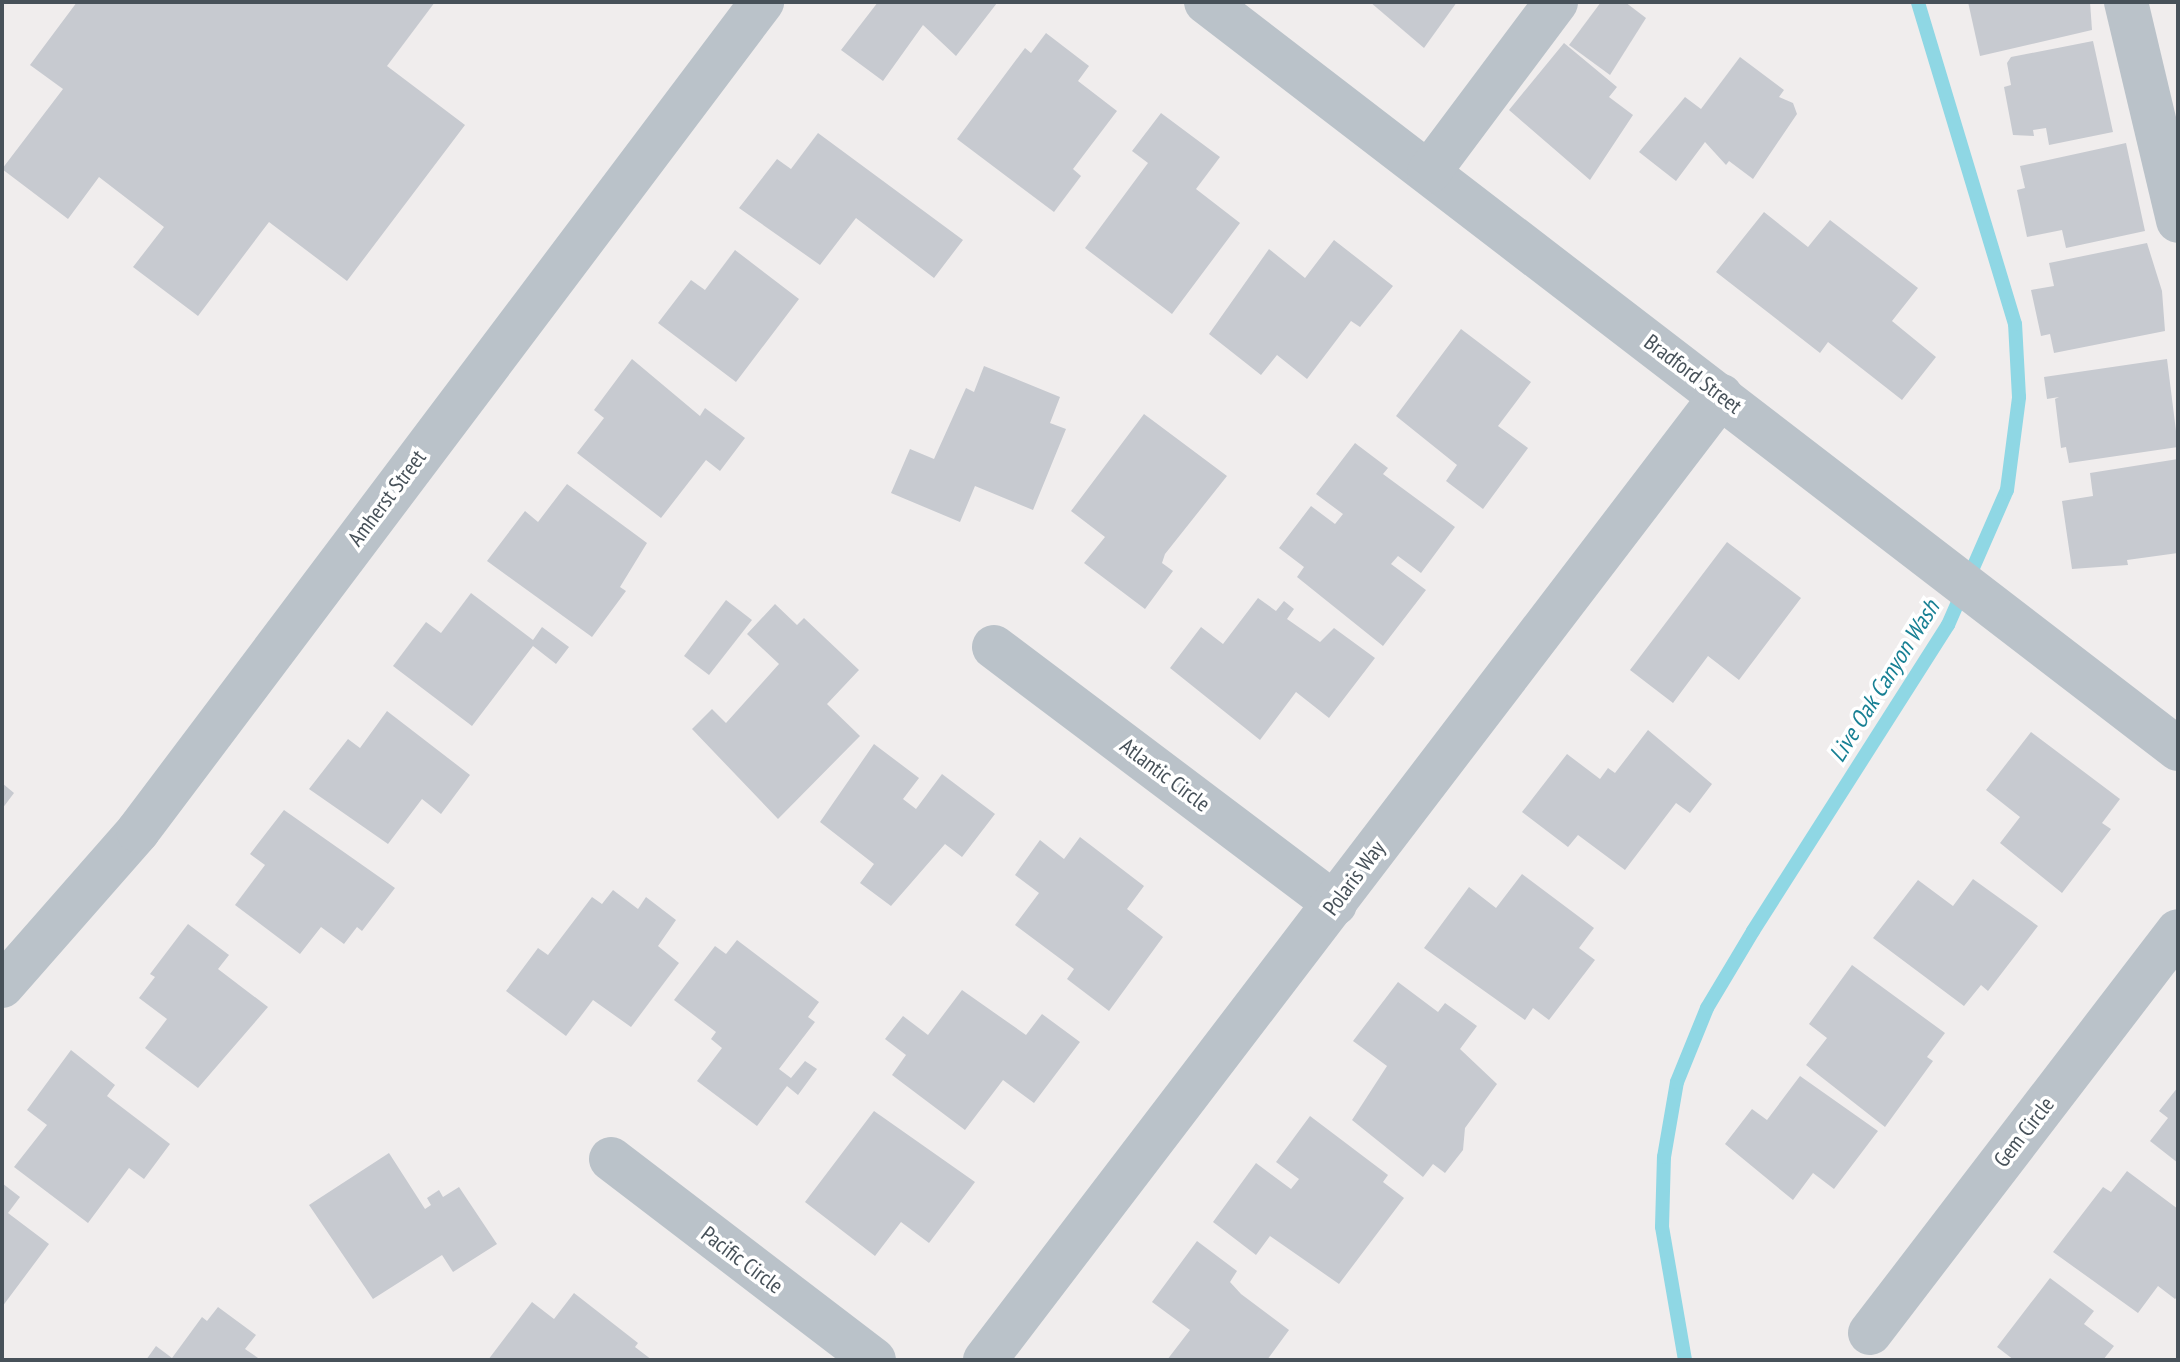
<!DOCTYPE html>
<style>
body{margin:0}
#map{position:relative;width:2180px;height:1362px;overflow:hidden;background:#f0eded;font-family:"PT Sans Narrow",sans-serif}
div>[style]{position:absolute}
.stream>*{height:14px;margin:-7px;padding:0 7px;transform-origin:7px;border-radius:7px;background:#8fd7e4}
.building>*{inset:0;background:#c7cad0}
.minor>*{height:44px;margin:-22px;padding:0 22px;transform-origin:22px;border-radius:22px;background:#bac2c9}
span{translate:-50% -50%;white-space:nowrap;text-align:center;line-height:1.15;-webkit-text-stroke:7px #fff;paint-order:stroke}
.street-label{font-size:22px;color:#475159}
.water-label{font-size:24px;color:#188094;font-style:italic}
.frame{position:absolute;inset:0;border:4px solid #475159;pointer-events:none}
</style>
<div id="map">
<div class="stream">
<i style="left:1685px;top:1360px;width:135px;rotate:-99.8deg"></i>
<i style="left:1662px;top:1227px;width:70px;rotate:-88.4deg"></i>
<i style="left:1664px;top:1157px;width:76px;rotate:-80.2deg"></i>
<i style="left:1677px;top:1082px;width:80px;rotate:-67.9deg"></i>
<i style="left:1707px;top:1008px;width:90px;rotate:-59.1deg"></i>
<i style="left:1753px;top:931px;width:363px;rotate:-57.5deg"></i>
<i style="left:1948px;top:625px;width:147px;rotate:-66.4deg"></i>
<i style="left:2007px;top:490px;width:94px;rotate:-82.6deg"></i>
<i style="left:2019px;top:397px;width:73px;rotate:-93.1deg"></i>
<i style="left:2015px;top:324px;width:336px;rotate:-106.8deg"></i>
</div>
<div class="building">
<i style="clip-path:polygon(77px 2px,435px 2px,387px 66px,465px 125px,347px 281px,269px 222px,198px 316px,133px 267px,164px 227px,99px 177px,68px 219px,2px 169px,63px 89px,30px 65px)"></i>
<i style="clip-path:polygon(878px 2px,995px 2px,997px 3px,956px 56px,923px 25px,883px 81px,841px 50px)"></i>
<i style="clip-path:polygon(1370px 2px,1457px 2px,1424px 48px)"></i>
<i style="clip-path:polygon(1601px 2px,1625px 2px,1646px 18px,1610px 75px,1569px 45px)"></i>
<i style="clip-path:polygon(1968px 2px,2090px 2px,2092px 30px,1980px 56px)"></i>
<i style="clip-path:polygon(1046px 33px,1089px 66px,1078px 81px,1117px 111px,1073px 169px,1081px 176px,1054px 212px,957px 139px,1025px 48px,1031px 53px)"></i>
<i style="clip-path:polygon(2093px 41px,2113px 132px,2049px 145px,2046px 128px,2033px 130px,2034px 136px,2013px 135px,2004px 87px,2011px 85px,2007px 63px,2011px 57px)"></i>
<i style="clip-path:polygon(1564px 43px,1617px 87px,1609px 97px,1633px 115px,1590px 180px,1509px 110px)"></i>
<i style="clip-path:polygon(1740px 57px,1784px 90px,1779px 97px,1793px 103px,1797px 114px,1753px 179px,1729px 161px,1726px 165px,1705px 142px,1676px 181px,1639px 152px,1685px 97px,1701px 109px)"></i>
<i style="clip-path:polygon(1161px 113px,1220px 157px,1196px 189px,1240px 223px,1172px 314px,1085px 248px,1148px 163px,1132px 151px)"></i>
<i style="clip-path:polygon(818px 133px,963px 240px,934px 278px,856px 218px,820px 265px,739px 208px,777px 159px,791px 169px)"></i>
<i style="clip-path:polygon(2126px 143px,2145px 231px,2066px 248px,2062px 230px,2027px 237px,2017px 190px,2025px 188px,2020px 166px)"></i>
<i style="clip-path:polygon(1764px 212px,1808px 247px,1830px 220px,1918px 288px,1892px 321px,1936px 357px,1902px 400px,1828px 342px,1820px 353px,1716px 272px)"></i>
<i style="clip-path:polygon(1334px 240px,1393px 286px,1360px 327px,1351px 321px,1307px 379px,1277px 355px,1261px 375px,1209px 334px,1269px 249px,1305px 278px)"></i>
<i style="clip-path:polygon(2147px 243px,2162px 291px,2165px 331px,2054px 353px,2050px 334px,2041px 336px,2031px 290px,2054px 286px,2049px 263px)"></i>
<i style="clip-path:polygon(735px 250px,799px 299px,736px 382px,658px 323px,691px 280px,705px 290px)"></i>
<i style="clip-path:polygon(1461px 329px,1531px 382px,1498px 426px,1528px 448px,1483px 509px,1446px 481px,1457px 465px,1396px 416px)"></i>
<i style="clip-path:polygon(632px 359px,700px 416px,705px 408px,745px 438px,720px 471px,706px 460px,661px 518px,577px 453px,604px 418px,594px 410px)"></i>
<i style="clip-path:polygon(2167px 359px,2178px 447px,2069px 463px,2066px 447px,2061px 448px,2055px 399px,2059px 397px,2047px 399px,2044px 377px)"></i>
<i style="clip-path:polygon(984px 366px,1060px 397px,1050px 423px,1066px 429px,1033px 510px,975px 486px,960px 522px,891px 493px,910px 449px,934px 459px,966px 388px,974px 392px)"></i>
<i style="clip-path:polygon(1144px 414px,1227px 476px,1165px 554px,1162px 563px,1173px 571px,1145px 609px,1084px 563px,1105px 537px,1071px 511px)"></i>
<i style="clip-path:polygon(1355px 443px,1388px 468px,1383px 474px,1455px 527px,1421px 573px,1398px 556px,1391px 564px,1426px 590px,1383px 646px,1297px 577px,1304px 567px,1279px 548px,1311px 506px,1335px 524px,1343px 514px,1316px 494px)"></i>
<i style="clip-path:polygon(2178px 459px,2178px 553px,2127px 560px,2128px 565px,2072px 569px,2062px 501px,2093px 496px,2090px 473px)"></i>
<i style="clip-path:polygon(567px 484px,647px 543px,620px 587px,626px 591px,592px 637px,487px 561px,525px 511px,538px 522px)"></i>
<i style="clip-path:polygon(1727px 542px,1801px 598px,1739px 680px,1708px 656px,1673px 703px,1630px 670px)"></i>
<i style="clip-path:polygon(471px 593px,533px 640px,542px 627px,569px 647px,556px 664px,533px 646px,472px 726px,393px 666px,426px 622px,441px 633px)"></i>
<i style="clip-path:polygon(1258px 598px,1276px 611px,1284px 601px,1294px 609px,1287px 619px,1320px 642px,1334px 628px,1375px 658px,1329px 718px,1296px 692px,1260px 740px,1170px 668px,1201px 627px,1223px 644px)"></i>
<i style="clip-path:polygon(726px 600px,752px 620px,709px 675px,684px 656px)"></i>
<i style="clip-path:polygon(775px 604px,797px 625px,804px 618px,859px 670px,827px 704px,860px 736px,778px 819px,692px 729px,712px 709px,726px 723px,779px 664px,747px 634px)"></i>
<i style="clip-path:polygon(387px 711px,470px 775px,441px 814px,422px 799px,388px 844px,309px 789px,348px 739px,360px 748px)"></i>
<i style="clip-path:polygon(1648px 730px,1712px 784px,1690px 813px,1676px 803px,1625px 870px,1578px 835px,1568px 847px,1522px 812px,1567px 754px,1600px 779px,1608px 768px,1615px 773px)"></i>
<i style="clip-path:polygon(2031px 732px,2120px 799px,2102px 823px,2111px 829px,2062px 893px,2000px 843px,2020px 817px,1986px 790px)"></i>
<i style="clip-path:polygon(874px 744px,919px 778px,903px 799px,916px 809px,942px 774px,995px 814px,962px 857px,945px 844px,891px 906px,860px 883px,874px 864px,820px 822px)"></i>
<i style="clip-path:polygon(2px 783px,14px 793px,2px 809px)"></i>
<i style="clip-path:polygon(284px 810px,395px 888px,362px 931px,357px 927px,344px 944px,321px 927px,300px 954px,235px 905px,265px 865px,250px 854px)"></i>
<i style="clip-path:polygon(1080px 837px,1144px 886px,1127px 909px,1163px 937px,1109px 1011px,1067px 979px,1074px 969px,1015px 925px,1039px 893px,1015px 875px,1040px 840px,1064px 859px)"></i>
<i style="clip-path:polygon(1522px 874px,1594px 928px,1579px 948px,1595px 960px,1549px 1020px,1533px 1008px,1525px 1020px,1424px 948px,1469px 887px,1496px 908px)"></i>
<i style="clip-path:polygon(1973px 879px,2038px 926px,1988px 991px,1981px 985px,1964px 1006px,1873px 938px,1918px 880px,1953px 906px)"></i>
<i style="clip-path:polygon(613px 890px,638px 909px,646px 897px,676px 920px,658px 946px,679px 963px,631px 1027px,593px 1000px,566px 1036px,506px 991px,538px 948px,548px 955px,592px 897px,602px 904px)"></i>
<i style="clip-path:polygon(188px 924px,229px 955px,218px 969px,268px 1007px,198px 1088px,145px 1048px,167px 1019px,139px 998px,155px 977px,150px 974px)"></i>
<i style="clip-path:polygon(737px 940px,819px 1002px,808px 1017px,815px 1022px,779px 1069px,791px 1078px,805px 1061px,817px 1069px,798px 1095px,787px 1086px,757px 1126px,697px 1081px,722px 1048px,711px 1039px,716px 1032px,674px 1000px,715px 946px,726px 954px)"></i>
<i style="clip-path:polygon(1852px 965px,1945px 1033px,1927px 1057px,1933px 1061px,1885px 1127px,1806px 1065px,1827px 1038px,1809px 1024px)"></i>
<i style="clip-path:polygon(1398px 982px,1438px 1012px,1445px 1003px,1477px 1026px,1460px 1049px,1497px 1084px,1465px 1128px,1463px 1150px,1445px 1173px,1433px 1164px,1423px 1177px,1352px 1120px,1387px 1066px,1353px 1041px)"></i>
<i style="clip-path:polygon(962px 990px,1026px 1035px,1042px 1014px,1080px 1042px,1034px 1103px,1003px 1080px,965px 1130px,892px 1075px,906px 1055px,885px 1039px,903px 1016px,928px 1035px)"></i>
<i style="clip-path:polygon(71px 1050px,115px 1085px,107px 1096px,170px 1144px,144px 1179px,129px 1168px,88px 1223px,14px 1167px,47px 1125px,27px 1110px)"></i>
<i style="clip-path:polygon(1800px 1076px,1878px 1131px,1834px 1189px,1813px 1173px,1793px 1200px,1725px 1144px,1752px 1109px,1767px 1120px)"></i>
<i style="clip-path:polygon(2178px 1087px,2178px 1163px,2150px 1141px,2168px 1118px,2159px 1111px)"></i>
<i style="clip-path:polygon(874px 1111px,975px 1182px,929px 1243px,901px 1222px,875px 1256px,805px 1202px)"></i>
<i style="clip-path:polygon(1310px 1116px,1388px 1175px,1383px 1182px,1404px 1198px,1339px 1284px,1270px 1236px,1256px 1255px,1213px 1222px,1256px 1163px,1291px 1189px,1299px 1179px,1276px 1162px)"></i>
<i style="clip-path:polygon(389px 1153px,425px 1209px,431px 1205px,427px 1198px,439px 1190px,443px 1197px,459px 1187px,497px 1244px,453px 1272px,442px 1255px,373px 1299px,309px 1205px)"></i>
<i style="clip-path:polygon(2127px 1171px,2178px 1209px,2178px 1296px,2175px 1299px,2158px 1286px,2138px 1313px,2053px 1252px,2103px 1187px,2111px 1192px)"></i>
<i style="clip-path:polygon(2px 1183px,20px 1197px,8px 1213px,49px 1244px,2px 1307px)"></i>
<i style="clip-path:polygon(1197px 1241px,1237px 1271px,1230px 1282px,1241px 1294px,1289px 1330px,1267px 1360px,1167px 1360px,1190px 1330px,1152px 1302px)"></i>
<i style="clip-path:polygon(2050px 1278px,2094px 1311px,2084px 1324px,2114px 1346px,2103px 1360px,2014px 1360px,1997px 1347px)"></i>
<i style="clip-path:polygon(574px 1293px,638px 1343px,635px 1347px,652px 1360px,488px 1360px,532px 1302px,554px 1319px)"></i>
<i style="clip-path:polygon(218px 1307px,256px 1335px,245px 1349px,261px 1360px,146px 1360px,156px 1346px,172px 1358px,202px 1317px,207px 1321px)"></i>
</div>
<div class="minor">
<i style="left:1206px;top:2px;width:1226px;rotate:37.54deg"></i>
<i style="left:2126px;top:2px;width:225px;rotate:76.6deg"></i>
<i style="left:1429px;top:172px;width:212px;rotate:-53.2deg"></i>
<i style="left:994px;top:647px;width:427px;rotate:37deg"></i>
<i style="left:2px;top:986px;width:206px;rotate:-48.7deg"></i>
<i style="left:138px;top:831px;width:1038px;rotate:-53.03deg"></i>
<i style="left:611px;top:1159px;width:331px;rotate:37.4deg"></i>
<i style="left:1870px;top:1333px;width:506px;rotate:-52.54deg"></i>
<i style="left:985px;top:1360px;width:1213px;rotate:-52.64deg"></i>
</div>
<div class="street-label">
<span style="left:1693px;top:374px;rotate:37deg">Bradford Street</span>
<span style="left:387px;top:498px;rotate:-53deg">Amherst Street</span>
<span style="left:1165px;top:775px;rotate:37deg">Atlantic Circle</span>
<span style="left:1354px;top:878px;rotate:-53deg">Polaris Way</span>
<span style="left:2024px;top:1132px;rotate:-52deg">Gem Circle</span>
<span style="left:742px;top:1260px;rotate:37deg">Pacific Circle</span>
</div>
<div class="water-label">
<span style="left:1884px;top:681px;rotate:-58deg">Live Oak Canyon Wash</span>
</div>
<div class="frame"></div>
</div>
